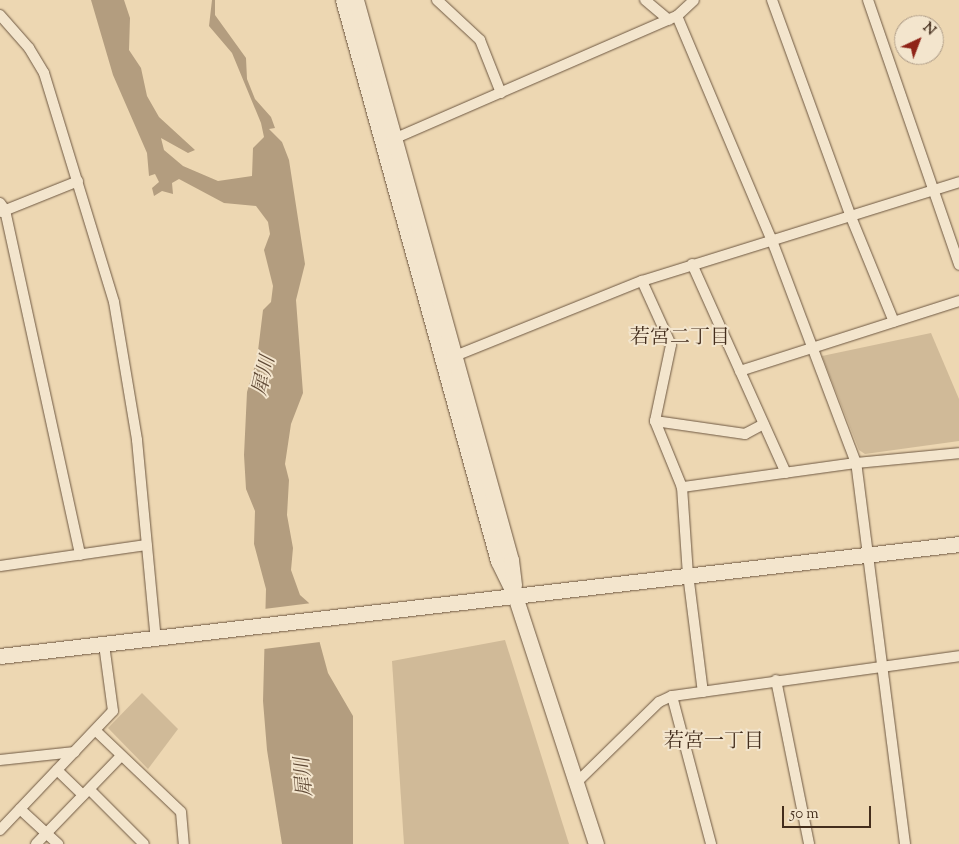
<!DOCTYPE html>
<meta charset="utf-8">
<style>
body{margin:0}
#map{position:relative;width:959px;height:844px;overflow:hidden;background:#edd7b2;font-family:"Sorts Mill Goudy","Noto Serif JP",serif}
div>[style]{position:absolute}
.green>*{inset:0;background:#d0ba98}
.water>*{inset:0;background:#b39d7f}
.pier>*{inset:0;background:#edd7b2}
.roads{filter:drop-shadow(0 0 1px #6e5842) drop-shadow(0 0 1px #6e5842)}
.street>*{height:10px;margin:-5px;padding:0 5px;transform-origin:5px;border-radius:5px;background:#f3e5cd}
.secondary>*{height:15px;margin:-7.5px;padding:0 7.5px;transform-origin:7.5px;border-radius:7.5px;background:#f3e5cd}
span{translate:-50% -50%;white-space:nowrap;text-align:center;line-height:1.15;-webkit-text-stroke:4px #f3e5cd;paint-order:stroke}
.neighbourhood-label{font-size:20px;color:#432d1c}
.water-label{font-size:20px;color:#5f4935;font-style:italic}
.north{position:absolute;left:894px;top:15px;width:50px;height:50px;box-sizing:border-box;background:#f3e5cd;border:1px solid #ad9b86;border-radius:50%;rotate:43deg;font-size:14px;font-weight:700;line-height:20px;text-align:center;color:#432d1c}
.north::after{content:'';display:block;margin:auto;width:18px;height:22px;background:#8f2418;clip-path:polygon(50% 0,100% 100%,50% 72%,0 100%)}
.scale{position:absolute;left:782px;top:806px;width:89px;height:22px;box-sizing:border-box;border:2px solid #432d1c;border-top:0;padding-left:6px;font-size:15px;line-height:18px;white-space:nowrap;color:#432d1c;-webkit-text-stroke:4px #f3e5cd;paint-order:stroke}
</style>
<div id="map">
<div class="green">
<i style="clip-path:polygon(931px 333px,959px 399px,959px 441px,865px 454px,859px 450px,822px 356px)"></i>
<i style="clip-path:polygon(505px 640px,569px 844px,404px 844px,392px 661px)"></i>
<i style="clip-path:polygon(142px 693px,178px 729px,148px 769px,108px 728px)"></i>
</div>
<div class="water">
<i style="clip-path:polygon(91px 0,124px 0,130px 18px,129px 50px,141px 68px,147px 96px,159px 117px,195px 150px,188px 153px,161px 138px,164px 150px,183px 166px,218px 181px,252px 176px,253px 148px,264px 137px,261px 123px,232px 53px,209px 26px,212px 0,215px 0,215px 15px,246px 58px,247px 79px,255px 99px,271px 117px,275px 128px,269px 129px,282px 142px,289px 160px,305px 264px,296px 300px,303px 393px,291px 424px,285px 464px,289px 480px,287px 515px,293px 548px,291px 570px,300px 595px,309px 603px,328px 673px,353px 716px,353px 844px,282px 844px,267px 750px,263px 701px,266px 589px,254px 544px,255px 511px,246px 489px,244px 455px,247px 392px,257px 359px,263px 310px,271px 302px,273px 286px,264px 250px,270px 234px,268px 222px,256px 206px,224px 203px,179px 179px,172px 183px,173px 194px,162px 191px,154px 196px,152px 188px,159px 182px,155px 174px,149px 176px,147px 153px,113px 75px)"></i>
</div>
<div class="pier">
<i style="clip-path:polygon(312px 603px,320px 642px,264px 649px,264px 609px)"></i>
</div>
<div class="roads">
<div class="street">
<i style="left:437px;top:0;width:59px;rotate:42.9deg"></i>
<i style="left:480px;top:40px;width:57px;rotate:68.4deg"></i>
<i style="left:645px;top:0;width:31px;rotate:40deg"></i>
<i style="left:772px;top:0;width:231px;rotate:70deg"></i>
<i style="left:851px;top:217px;width:113px;rotate:67.7deg"></i>
<i style="left:868px;top:0;width:280px;rotate:71deg"></i>
<i style="left:0;top:15px;width:44px;rotate:48.7deg"></i>
<i style="left:29px;top:48px;width:29px;rotate:59deg"></i>
<i style="left:44px;top:73px;width:239px;rotate:73deg"></i>
<i style="left:114px;top:302px;width:140px;rotate:80.5deg"></i>
<i style="left:137px;top:440px;width:201px;rotate:84.6deg"></i>
<i style="left:677px;top:16px;width:241px;rotate:67.1deg"></i>
<i style="left:771px;top:238px;width:241px;rotate:69.3deg"></i>
<i style="left:856px;top:463px;width:176px;rotate:172.1deg"></i>
<i style="left:389px;top:141px;width:314px;rotate:-23.5deg"></i>
<i style="left:677px;top:16px;width:23px;rotate:-43deg"></i>
<i style="left:0;top:203px;width:9px;rotate:54deg"></i>
<i style="left:5px;top:210px;width:353px;rotate:77.7deg"></i>
<i style="left:1px;top:212px;width:83px;rotate:-21.9deg"></i>
<i style="left:692px;top:264px;width:229px;rotate:65.8deg"></i>
<i style="left:642px;top:281px;width:70px;rotate:65.6deg"></i>
<i style="left:671px;top:345px;width:78px;rotate:101.9deg"></i>
<i style="left:655px;top:421px;width:71px;rotate:67.8deg"></i>
<i style="left:682px;top:487px;width:87px;rotate:86.1deg"></i>
<i style="left:688px;top:574px;width:119px;rotate:82.8deg"></i>
<i style="left:450px;top:358px;width:207px;rotate:-21.9deg"></i>
<i style="left:642px;top:281px;width:332px;rotate:-17.3deg"></i>
<i style="left:740px;top:371px;width:230px;rotate:-17.7deg"></i>
<i style="left:655px;top:421px;width:91px;rotate:8.2deg"></i>
<i style="left:745px;top:434px;width:21px;rotate:-28deg"></i>
<i style="left:0;top:566px;width:148px;rotate:-8.2deg"></i>
<i style="left:776px;top:680px;width:167px;rotate:78.6deg"></i>
<i style="left:672px;top:696px;width:290px;rotate:-7.9deg"></i>
<i style="left:96px;top:731px;width:117px;rotate:43.6deg"></i>
<i style="left:181px;top:812px;width:32px;rotate:85deg"></i>
<i style="left:0;top:760px;width:75px;rotate:-6.1deg"></i>
<i style="left:57px;top:770px;width:36px;rotate:44deg"></i>
<i style="left:577px;top:782px;width:115px;rotate:-44.3deg"></i>
<i style="left:659px;top:702px;width:14px;rotate:-25deg"></i>
<i style="left:672px;top:696px;width:153px;rotate:75.2deg"></i>
<i style="left:90px;top:790px;width:76px;rotate:45deg"></i>
<i style="left:20px;top:809px;width:52px;rotate:42.6deg"></i>
<i style="left:0;top:830px;width:164px;rotate:-46.5deg"></i>
<i style="left:113px;top:711px;width:68px;rotate:-97.7deg"></i>
<i style="left:36px;top:844px;width:122px;rotate:-46deg"></i>
<i style="left:905px;top:844px;width:384px;rotate:-97.3deg"></i>
<i style="left:856px;top:463px;width:103px;rotate:-5.5deg"></i>
</div>
<div class="secondary">
<i style="left:343px;top:0;width:582px;rotate:74.55deg"></i>
<i style="left:498px;top:561px;width:39px;rotate:64deg"></i>
<i style="left:515px;top:596px;width:261px;rotate:71.9deg"></i>
<i style="left:356px;top:0;width:581px;rotate:74.53deg"></i>
<i style="left:511px;top:560px;width:25px;rotate:83deg"></i>
<i style="left:0;top:656px;width:966px;rotate:-6.66deg"></i>
</div>
</div>
<div class="neighbourhood-label">
<span style="left:680px;top:338px">若宮二丁目</span>
<span style="left:714px;top:742px">若宮一丁目</span>
</div>
<div class="water-label">
<span style="left:265px;top:376px;rotate:-77deg">犀川</span>
<span style="left:305px;top:777px;rotate:-95deg">犀川</span>
</div>
<div class="north">N</div>
<div class="scale">50 m</div>
</div>
